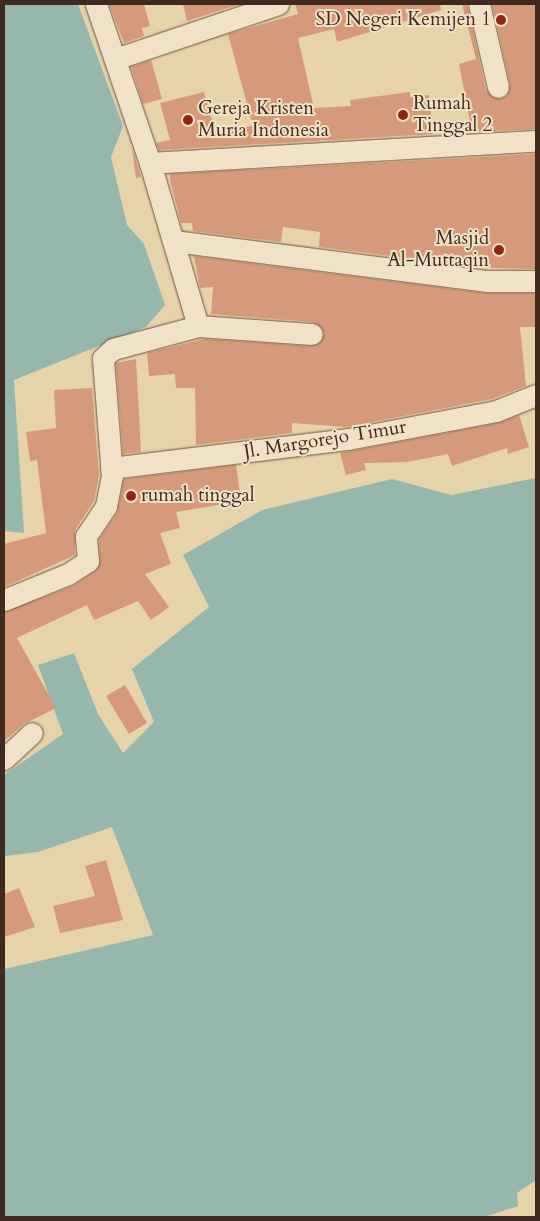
<!DOCTYPE html>
<style>
body{margin:0}
#map{position:relative;width:540px;height:1221px;overflow:hidden;background:#e6d3aa;font-family:Cardo,serif}
div>[style]{position:absolute}
.water>*{inset:0;background:#96b7ac}
.building>*{inset:0;background:#d6997b}
.roads{filter:drop-shadow(0 0 1px #6a5441) drop-shadow(0 0 1px #6a5441)}
.minor>*{height:21px;margin:-10.5px;padding:0 10.5px;transform-origin:10.5px;border-radius:10.5px;background:#efe2c8}
.dots>*{width:14px;height:14px;translate:-50% -50%;box-sizing:border-box;border:2px solid #efe2c8;border-radius:50%}
span{translate:-50% -50%;white-space:nowrap;text-align:center;line-height:1.15;-webkit-text-stroke:4px #efe2c8;paint-order:stroke}
.poi-label{font-size:19px;color:#40291e}
.right{translate:-100% -50%;text-align:right}
.left{translate:0 -50%;text-align:left}
.street-label{font-size:19px;color:#40291e}
.frame{position:absolute;inset:0;border:5px solid #40291e;pointer-events:none}
</style>
<div id="map">
<div class="water">
<i style="clip-path:polygon(4px 4px,78px 4px,123px 126px,111px 157px,127px 225px,144px 244px,165px 305px,146px 327px,14px 380px,24px 533px,4px 531px)"></i>
<i style="clip-path:polygon(536px 478px,536px 1180px,517px 1193px,518px 1206px,484px 1217px,4px 1217px,4px 969px,153px 935px,112px 827px,38px 852px,4px 856px,4px 775px,63px 734px,38px 665px,74px 653px,98px 714px,123px 753px,154px 722px,132px 669px,209px 607px,183px 555px,262px 510px,392px 479px,451px 495px)"></i>
</div>
<div class="building">
<i style="clip-path:polygon(109px 4px,144px 4px,150px 26px,142px 28px,144px 36px,124px 43px)"></i>
<i style="clip-path:polygon(183px 4px,240px 4px,187px 21px)"></i>
<i style="clip-path:polygon(295px 4px,440px 4px,441px 10px,337px 42px,334px 29px,298px 38px,314px 108px,351px 106px,350px 100px,410px 92px,410px 97px,429px 95px,433px 134px,159px 150px,156px 143px,170px 140px,160px 103px,204px 92px,215px 131px,253px 126px,228px 34px,298px 14px)"></i>
<i style="clip-path:polygon(462px 4px,467px 4px,486px 90px,500px 99px,507px 96px,510px 84px,492px 4px,536px 4px,536px 129px,472px 132px,459px 64px,476px 59px)"></i>
<i style="clip-path:polygon(151px 60px,162px 99px,143px 104px,131px 67px)"></i>
<i style="clip-path:polygon(132px 148px,138px 167px,141px 177px,136px 178px)"></i>
<i style="clip-path:polygon(536px 154px,536px 269px,488px 268px,319px 247px,320px 232px,283px 227px,281px 242px,193px 231px,192px 223px,181px 223px,170px 180px,170px 174px)"></i>
<i style="clip-path:polygon(194px 256px,485px 293px,536px 293px,536px 327px,520px 327px,526px 386px,492px 399px,346px 427px,292px 423px,292px 433px,196px 445px,195px 388px,176px 388px,175px 374px,149px 376px,147px 353px,204px 339px,312px 346px,324px 334px,313px 322px,211px 314px,213px 287px,200px 288px)"></i>
<i style="clip-path:polygon(136px 359px,141px 452px,123px 454px,116px 363px)"></i>
<i style="clip-path:polygon(92px 388px,99px 475px,94px 501px,75px 530px,75px 555px,4px 587px,4px 544px,46px 533px,37px 460px,30px 461px,26px 432px,56px 428px,54px 390px)"></i>
<i style="clip-path:polygon(519px 415px,529px 447px,508px 454px,507px 448px,452px 466px,448px 454px,407px 462px,364px 463px,366px 470px,346px 475px,340px 453px,498px 423px)"></i>
<i style="clip-path:polygon(236px 465px,241px 501px,176px 512px,180px 528px,160px 533px,171px 564px,145px 574px,169px 607px,151px 620px,138px 601px,94px 620px,87px 605px,17px 638px,56px 708px,24px 724px,4px 741px,4px 612px,73px 586px,95px 571px,100px 560px,99px 539px,117px 513px,124px 479px)"></i>
<i style="clip-path:polygon(125px 685px,147px 723px,129px 734px,106px 696px)"></i>
<i style="clip-path:polygon(106px 860px,123px 920px,60px 933px,53px 906px,95px 896px,85px 866px)"></i>
<i style="clip-path:polygon(19px 888px,35px 927px,4px 937px,4px 894px)"></i>
</div>
<div class="roads">
<div class="minor">
<i style="left:479px;top:4px;width:85px;rotate:77.1deg"></i>
<i style="left:115px;top:59px;width:172px;rotate:-18.6deg"></i>
<i style="left:150px;top:163px;width:387px;rotate:-3.3deg"></i>
<i style="left:174px;top:241px;width:316px;rotate:7.3deg"></i>
<i style="left:487px;top:281px;width:49px"></i>
<i style="left:198px;top:326px;width:114px;rotate:4deg"></i>
<i style="left:111px;top:468px;width:239px;rotate:-7deg"></i>
<i style="left:348px;top:439px;width:151px;rotate:-10.7deg"></i>
<i style="left:496px;top:411px;width:43px;rotate:-21.8deg"></i>
<i style="left:4px;top:600px;width:69px;rotate:-22.1deg"></i>
<i style="left:68px;top:574px;width:24px;rotate:-33deg"></i>
<i style="left:88px;top:561px;width:25px;rotate:-95deg"></i>
<i style="left:86px;top:536px;width:36px;rotate:-56deg"></i>
<i style="left:106px;top:506px;width:31px;rotate:-79deg"></i>
<i style="left:112px;top:476px;width:118px;rotate:-94.4deg"></i>
<i style="left:103px;top:358px;width:13px;rotate:-42deg"></i>
<i style="left:113px;top:349px;width:88px;rotate:-15.1deg"></i>
<i style="left:198px;top:326px;width:170px;rotate:-106.4deg"></i>
<i style="left:150px;top:163px;width:168px;rotate:-108.8deg"></i>
<i style="left:4px;top:759px;width:38px;rotate:-43deg"></i>
</div>
</div>
<div class="dots">
<i style="left:501px;top:20px;background:#8f2418"></i>
<i style="left:403px;top:115px;background:#8f2418"></i>
<i style="left:188px;top:120px;background:#8f2418"></i>
<i style="left:499px;top:250px;background:#8f2418"></i>
<i style="left:131px;top:496px;background:#8f2418"></i>
</div>
<div class="poi-label">
<span class="right" style="left:491px;top:20px">SD Negeri Kemijen 1</span>
<span class="left" style="left:413px;top:115px">Rumah<br>Tinggal 2</span>
<span class="left" style="left:198px;top:120px">Gereja Kristen<br>Muria Indonesia</span>
<span class="right" style="left:489px;top:250px">Masjid<br>Al-Muttaqin</span>
<span class="left" style="left:141px;top:496px">rumah tinggal</span>
</div>
<div class="street-label">
<span style="left:325px;top:440px;rotate:-9deg">Jl. Margorejo Timur</span>
</div>
<div class="frame"></div>
</div>
